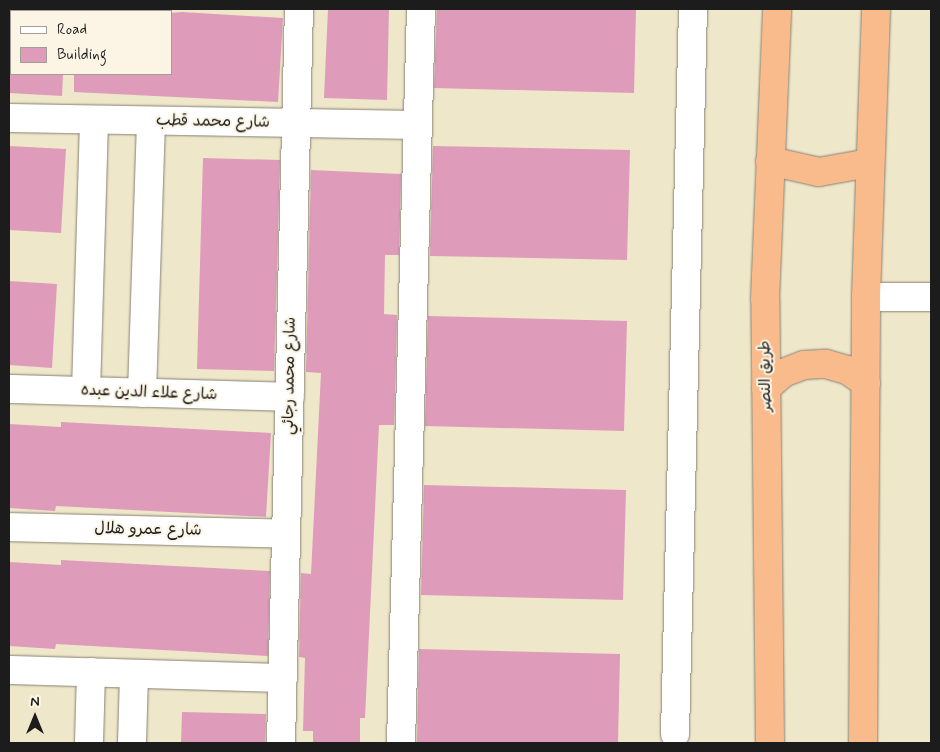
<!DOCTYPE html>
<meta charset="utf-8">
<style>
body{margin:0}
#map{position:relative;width:940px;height:752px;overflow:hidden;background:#efe7ca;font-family:Mynerve,"Playpen Sans Arabic",sans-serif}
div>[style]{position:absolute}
.building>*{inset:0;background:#de9cba}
.roads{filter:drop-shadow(0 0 1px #868273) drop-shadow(0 0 1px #868273)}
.minor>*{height:28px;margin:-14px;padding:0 14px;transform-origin:14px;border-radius:14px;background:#fff}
.highway>*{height:28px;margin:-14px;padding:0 14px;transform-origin:14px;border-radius:14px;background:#fabb8c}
span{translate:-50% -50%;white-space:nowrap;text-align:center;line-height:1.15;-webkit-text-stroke:4px #fcf5e5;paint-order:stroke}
.street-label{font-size:16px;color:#1c1c1c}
.frame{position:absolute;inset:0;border:10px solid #1c1c1c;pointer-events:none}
.legend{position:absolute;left:10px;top:10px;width:162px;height:65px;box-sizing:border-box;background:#fcf5e5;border:1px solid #a29e95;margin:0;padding:6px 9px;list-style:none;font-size:15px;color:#1c1c1c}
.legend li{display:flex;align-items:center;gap:10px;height:25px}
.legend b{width:25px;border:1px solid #a29e95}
.north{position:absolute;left:10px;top:692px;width:50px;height:50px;-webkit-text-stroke:4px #fcf5e5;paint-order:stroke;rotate:0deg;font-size:14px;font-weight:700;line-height:20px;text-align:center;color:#1c1c1c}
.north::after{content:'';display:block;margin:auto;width:18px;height:22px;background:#1c1c1c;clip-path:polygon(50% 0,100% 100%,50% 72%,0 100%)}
</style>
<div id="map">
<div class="building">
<i style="clip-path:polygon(328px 9px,389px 9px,387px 100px,324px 98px)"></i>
<i style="clip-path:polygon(437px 9px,636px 9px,634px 93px,434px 88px)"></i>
<i style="clip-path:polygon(182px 12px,283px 18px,278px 102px,74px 92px,74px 74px,171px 74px,171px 13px)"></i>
<i style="clip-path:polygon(9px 74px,63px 74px,62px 96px,9px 93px)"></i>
<i style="clip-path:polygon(9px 146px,66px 149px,61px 233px,9px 230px)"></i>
<i style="clip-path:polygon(433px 146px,630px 150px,627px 260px,430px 256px)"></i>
<i style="clip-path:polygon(203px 158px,280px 160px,274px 371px,197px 369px)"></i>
<i style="clip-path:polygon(311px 170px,401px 174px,399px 255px,385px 255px,384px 314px,397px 315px,394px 425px,379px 425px,365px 718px,360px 718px,360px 743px,313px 743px,313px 731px,303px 731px,305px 658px,299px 657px,301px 573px,311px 574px,321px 373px,306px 372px)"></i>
<i style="clip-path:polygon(9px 281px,57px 284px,52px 368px,9px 365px)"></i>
<i style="clip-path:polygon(428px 316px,627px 321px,624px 431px,425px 426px)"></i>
<i style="clip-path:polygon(61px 422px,271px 433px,266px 517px,56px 506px,55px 511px,9px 508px,9px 424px,61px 427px)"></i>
<i style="clip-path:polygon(424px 485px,626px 490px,623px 600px,421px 595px)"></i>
<i style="clip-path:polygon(61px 560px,270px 571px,268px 656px,56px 644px,55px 649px,9px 646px,9px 562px,61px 565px)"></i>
<i style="clip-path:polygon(419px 649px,620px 654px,618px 743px,417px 743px)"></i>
<i style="clip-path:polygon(182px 712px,266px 714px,265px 743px,181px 743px)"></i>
</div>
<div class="roads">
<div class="minor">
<i style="left:9px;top:118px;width:408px;rotate:1deg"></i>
<i style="left:866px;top:297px;width:65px"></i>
<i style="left:9px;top:389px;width:281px;rotate:1.6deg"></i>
<i style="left:86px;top:391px;width:271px;rotate:-88.3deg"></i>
<i style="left:142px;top:393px;width:272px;rotate:-88.1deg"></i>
<i style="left:9px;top:527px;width:277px;rotate:1.4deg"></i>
<i style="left:9px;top:670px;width:274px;rotate:1.7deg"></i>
<i style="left:675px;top:734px;width:725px;rotate:-88.58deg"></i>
<i style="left:89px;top:743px;width:71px;rotate:-88.4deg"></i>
<i style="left:132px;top:743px;width:69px;rotate:-88.3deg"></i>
<i style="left:281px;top:743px;width:734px;rotate:-88.6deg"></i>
<i style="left:401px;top:743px;width:734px;rotate:-88.44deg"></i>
</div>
<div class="highway">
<i style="left:770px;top:161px;width:50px;rotate:12.7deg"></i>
<i style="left:819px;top:172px;width:51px;rotate:-10.2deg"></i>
<i style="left:766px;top:388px;width:23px;rotate:-41deg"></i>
<i style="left:783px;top:373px;width:22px;rotate:-21deg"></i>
<i style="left:804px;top:365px;width:22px;rotate:-3deg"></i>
<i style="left:826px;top:364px;width:22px;rotate:16deg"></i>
<i style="left:847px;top:370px;width:23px;rotate:34deg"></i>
<i style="left:770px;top:743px;width:444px;rotate:-90.6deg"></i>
<i style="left:765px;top:299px;width:290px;rotate:-87.6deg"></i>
<i style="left:863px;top:743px;width:446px;rotate:-89.6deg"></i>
<i style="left:866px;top:297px;width:288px;rotate:-88deg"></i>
</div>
</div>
<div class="street-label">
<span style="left:213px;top:122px;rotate:1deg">شارع محمد قطب</span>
<span style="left:290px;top:376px;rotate:-89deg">شارع محمد رجائي</span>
<span style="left:766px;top:376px;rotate:-91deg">طريق النصر</span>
<span style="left:149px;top:393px;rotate:2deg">شارع علاء الدين عبده</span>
<span style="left:148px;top:530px;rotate:1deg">شارع عمرو هلال</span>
</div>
<div class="frame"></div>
<ul class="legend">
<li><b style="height:6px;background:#fff"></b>Road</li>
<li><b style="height:14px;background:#de9cba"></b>Building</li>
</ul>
<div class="north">N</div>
</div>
